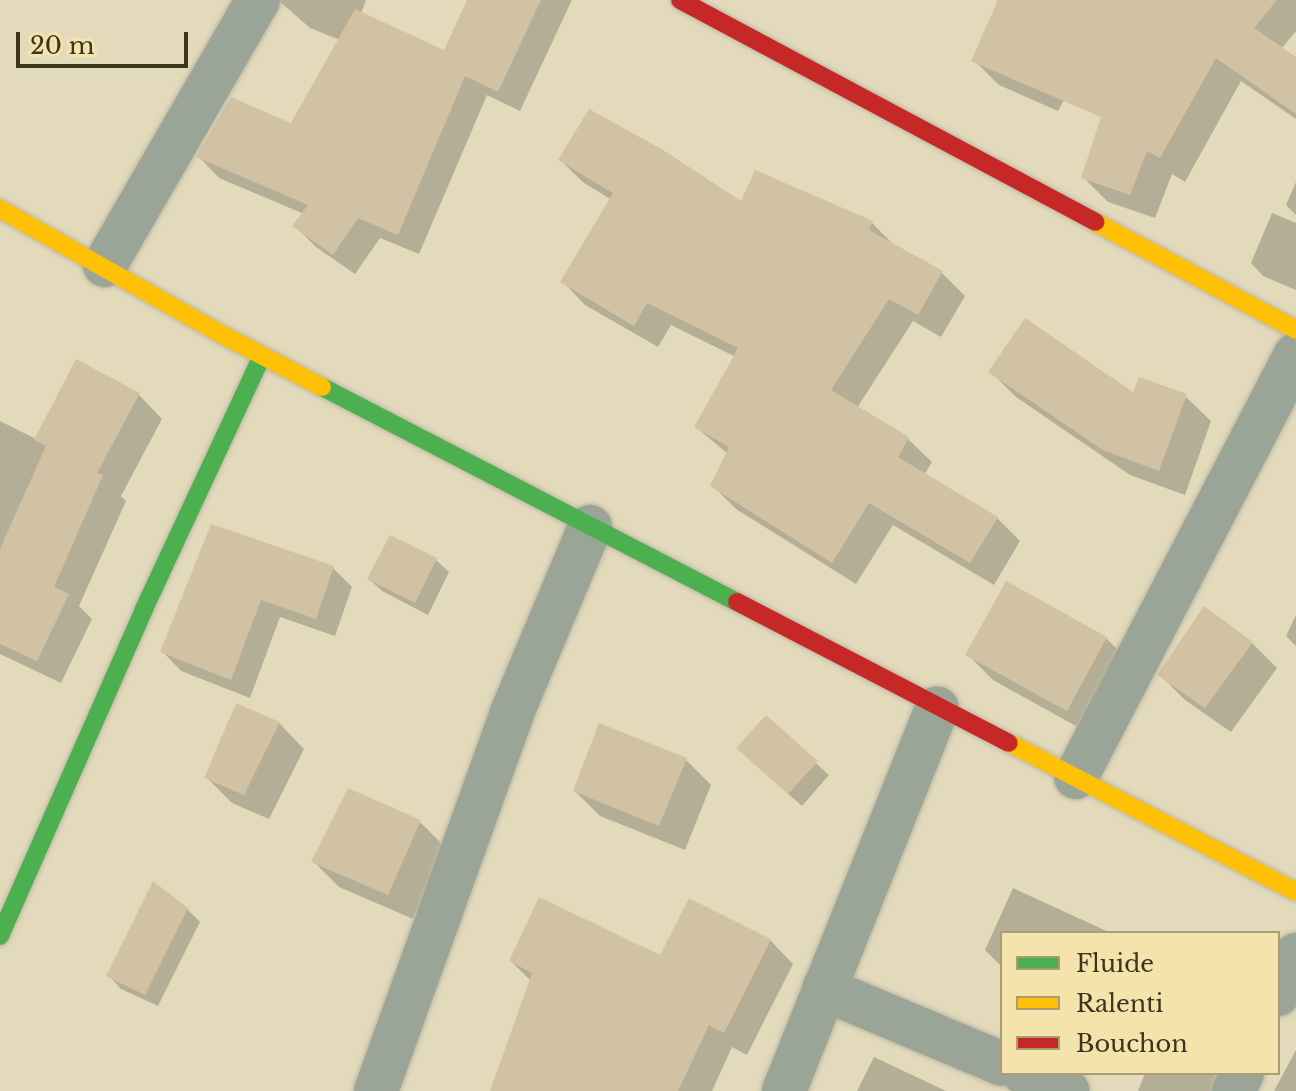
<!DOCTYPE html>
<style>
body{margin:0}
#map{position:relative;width:1296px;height:1091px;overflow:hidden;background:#e3dabc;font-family:"Libre Baskerville",serif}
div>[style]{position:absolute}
.shadow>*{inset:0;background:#0003}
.building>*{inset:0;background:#d2c2a4}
.roads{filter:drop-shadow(0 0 2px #beb7a0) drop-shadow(0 0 2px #beb7a0)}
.street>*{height:44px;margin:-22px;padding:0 22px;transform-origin:22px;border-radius:22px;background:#9aa497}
.fast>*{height:18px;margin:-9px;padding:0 9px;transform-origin:9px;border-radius:9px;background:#4caf50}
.slow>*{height:18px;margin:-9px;padding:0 9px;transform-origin:9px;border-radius:9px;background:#ffc107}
.jam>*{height:18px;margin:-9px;padding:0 9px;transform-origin:9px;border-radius:9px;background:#c62828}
span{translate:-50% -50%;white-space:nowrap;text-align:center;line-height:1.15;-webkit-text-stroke:8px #f4e3ab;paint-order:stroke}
.legend{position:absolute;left:1000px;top:931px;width:280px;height:144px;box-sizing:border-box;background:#f4e3ab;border:2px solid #aa9d73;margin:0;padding:10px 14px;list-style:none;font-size:24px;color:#3b351e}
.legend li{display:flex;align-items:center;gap:16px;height:40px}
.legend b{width:40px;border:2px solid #aa9d73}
.scale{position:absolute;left:16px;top:32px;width:172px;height:36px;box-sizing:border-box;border:4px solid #3b351e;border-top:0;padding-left:10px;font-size:24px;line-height:28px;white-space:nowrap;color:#3b351e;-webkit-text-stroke:6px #f4e3ab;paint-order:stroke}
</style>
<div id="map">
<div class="shadow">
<i style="clip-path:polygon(278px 0,366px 0,361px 14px,445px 53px,469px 0,572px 0,520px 111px,487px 95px,419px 254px,380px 238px,355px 274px,316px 247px,295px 226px,304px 214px,219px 178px,199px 157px,292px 126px,340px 40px,310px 28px)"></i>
<i style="clip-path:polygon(1000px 0,1119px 0,1058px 111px,999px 85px,974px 60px)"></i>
<i style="clip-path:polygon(1178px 0,1296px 0,1296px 31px,1281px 49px,1296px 59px,1296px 119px,1241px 81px,1185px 182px,1172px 174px,1155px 218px,1108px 202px,1083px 177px,1103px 119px,1098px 114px)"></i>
<i style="clip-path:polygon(560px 160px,742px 203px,872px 223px,895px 246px,941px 272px,965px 296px,941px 337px,913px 321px,857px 408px,908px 439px,932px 462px,924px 475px,997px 518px,1020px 541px,994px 585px,893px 525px,856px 584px,736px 509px,713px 486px,728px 454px,696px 427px,736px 357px,671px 325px,658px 347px,585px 305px,562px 281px,612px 200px,584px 183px)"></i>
<i style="clip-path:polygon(1296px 182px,1296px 215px,1286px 205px)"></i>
<i style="clip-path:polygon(1272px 213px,1296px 223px,1296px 290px,1263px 276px,1251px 263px)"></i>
<i style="clip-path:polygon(991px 372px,1134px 395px,1185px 396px,1211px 421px,1185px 495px,1130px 475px,1016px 397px)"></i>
<i style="clip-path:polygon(139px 395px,162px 419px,121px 496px,126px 501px,79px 606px,92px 619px,61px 683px,0 654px,0 421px,36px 439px)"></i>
<i style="clip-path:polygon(213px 526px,333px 568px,352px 587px,335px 636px,280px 617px,250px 698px,181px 671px,163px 652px)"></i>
<i style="clip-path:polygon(436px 560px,449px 572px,428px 615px,382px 591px,369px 579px)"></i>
<i style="clip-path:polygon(1204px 609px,1252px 643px,1277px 668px,1231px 732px,1185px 700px,1160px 675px)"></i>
<i style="clip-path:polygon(1296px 615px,1296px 646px,1286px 636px)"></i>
<i style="clip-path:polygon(1106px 638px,1132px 664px,1092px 735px,993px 680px,968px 655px)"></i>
<i style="clip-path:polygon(766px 718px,829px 775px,802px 806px,751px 761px)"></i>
<i style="clip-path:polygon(279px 723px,304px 749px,269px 819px,232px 803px,206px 777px)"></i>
<i style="clip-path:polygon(686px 760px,711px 785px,685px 850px,600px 816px,575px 791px)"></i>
<i style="clip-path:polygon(420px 822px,445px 847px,413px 919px,339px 887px,313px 861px)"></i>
<i style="clip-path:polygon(1013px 888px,1111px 933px,1002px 933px,1002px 967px,985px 950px)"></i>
<i style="clip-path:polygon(187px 909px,200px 922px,158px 1006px,121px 989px,109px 976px)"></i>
<i style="clip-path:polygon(770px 940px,793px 964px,747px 1055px,732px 1047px,712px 1091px,502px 1091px,531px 981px,511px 961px,661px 958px)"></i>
<i style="clip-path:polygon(1296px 1050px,1296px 1091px,1274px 1091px)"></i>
<i style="clip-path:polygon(874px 1057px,946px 1091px,857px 1091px)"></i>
<i style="clip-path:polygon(1145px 1073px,1212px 1073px,1231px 1091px,1138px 1091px)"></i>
</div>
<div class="building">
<i style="clip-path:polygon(467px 0,541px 0,498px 92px,465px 76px,398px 235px,358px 218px,333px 255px,292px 226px,308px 205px,196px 157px,231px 97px,291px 123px,355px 9px,444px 50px)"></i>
<i style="clip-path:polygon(998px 0,1277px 0,1254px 28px,1296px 57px,1296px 114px,1216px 58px,1160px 158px,1147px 151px,1130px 195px,1081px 178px,1101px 117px,971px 61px)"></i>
<i style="clip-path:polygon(589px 109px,663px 150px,741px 201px,755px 170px,873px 221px,869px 230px,943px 271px,918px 315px,889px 299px,831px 390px,909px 437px,898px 457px,998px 517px,970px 563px,869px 503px,832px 563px,710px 486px,729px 447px,694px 427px,738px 348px,647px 303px,634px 326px,560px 282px,613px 193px,558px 160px)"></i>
<i style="clip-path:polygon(1025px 318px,1133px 392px,1139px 377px,1187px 394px,1159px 471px,1103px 450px,988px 372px)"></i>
<i style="clip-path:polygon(76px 359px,140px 393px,97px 473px,103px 475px,54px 587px,69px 594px,37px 661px,0 644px,0 549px,46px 446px,34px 440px)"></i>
<i style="clip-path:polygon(211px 524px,334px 566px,316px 619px,261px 600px,231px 680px,160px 652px)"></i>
<i style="clip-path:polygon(390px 535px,437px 558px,415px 603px,367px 579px)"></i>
<i style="clip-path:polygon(1006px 581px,1107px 637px,1067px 711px,965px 655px)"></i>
<i style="clip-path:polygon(1204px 606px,1253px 642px,1205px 708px,1157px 675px)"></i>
<i style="clip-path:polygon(236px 703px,280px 722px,244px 795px,204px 778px)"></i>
<i style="clip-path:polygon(766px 715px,818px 761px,788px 794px,736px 748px)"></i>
<i style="clip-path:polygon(599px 723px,687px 758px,659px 826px,573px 791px)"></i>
<i style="clip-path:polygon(348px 788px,421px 820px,388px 895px,311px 862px)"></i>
<i style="clip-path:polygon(153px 881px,188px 908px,145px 995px,106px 976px)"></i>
<i style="clip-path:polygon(539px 897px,660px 955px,689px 898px,771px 939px,724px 1033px,709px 1025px,678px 1091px,490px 1091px,532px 973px,509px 961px)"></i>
</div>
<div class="roads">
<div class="street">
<i style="left:105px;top:265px;width:306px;rotate:-60deg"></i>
<i style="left:1076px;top:777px;width:476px;rotate:-62.5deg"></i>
<i style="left:824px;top:989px;width:193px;rotate:22.8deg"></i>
<i style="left:1278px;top:994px;width:43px;rotate:-65.2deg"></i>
<i style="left:1024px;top:1073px;width:47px;rotate:22.7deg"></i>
<i style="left:376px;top:1091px;width:400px;rotate:-70.2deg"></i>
<i style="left:511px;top:715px;width:204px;rotate:-67.2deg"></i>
<i style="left:784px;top:1091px;width:412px;rotate:-68.2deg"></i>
<i style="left:1234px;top:1091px;width:20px;rotate:-66deg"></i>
</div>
<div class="fast">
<i style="left:322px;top:387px;width:467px;rotate:27.4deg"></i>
<i style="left:0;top:936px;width:357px;rotate:-66.2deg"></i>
<i style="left:144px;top:609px;width:279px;rotate:-65deg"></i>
</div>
<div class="slow">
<i style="left:0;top:209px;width:254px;rotate:29.5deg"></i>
<i style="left:221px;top:334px;width:114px;rotate:27.7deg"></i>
<i style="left:1095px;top:222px;width:228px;rotate:28.2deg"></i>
<i style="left:1009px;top:743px;width:323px;rotate:27.4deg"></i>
</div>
<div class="jam">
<i style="left:680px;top:0;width:471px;rotate:28.1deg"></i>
<i style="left:737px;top:602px;width:306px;rotate:27.4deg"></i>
</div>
</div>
<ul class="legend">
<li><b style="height:10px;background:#4caf50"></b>Fluide</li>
<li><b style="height:10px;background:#ffc107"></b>Ralenti</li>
<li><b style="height:10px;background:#c62828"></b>Bouchon</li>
</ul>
<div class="scale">20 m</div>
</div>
